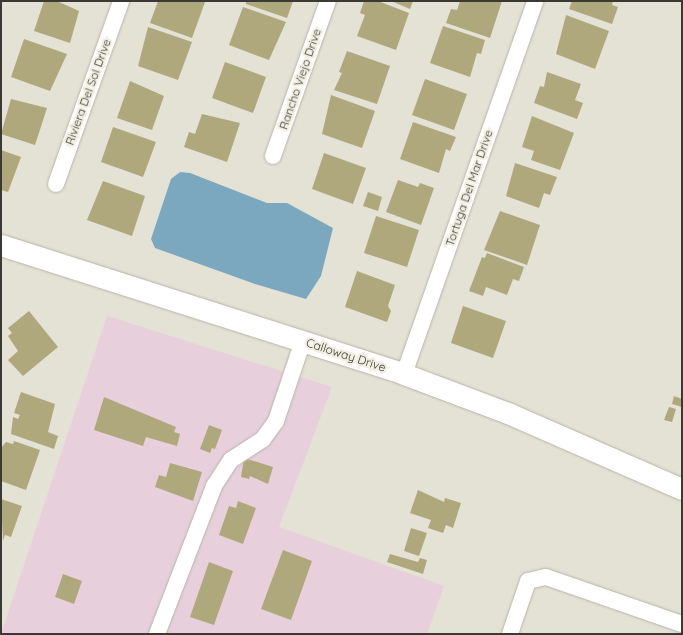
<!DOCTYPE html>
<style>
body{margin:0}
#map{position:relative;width:683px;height:635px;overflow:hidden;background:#e4e1d5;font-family:Quicksand,sans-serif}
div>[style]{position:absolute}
.industrial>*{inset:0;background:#e7d0dc}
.water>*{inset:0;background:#7ba8bf}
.building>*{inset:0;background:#b0a87d}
.roads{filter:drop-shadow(0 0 1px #b7b4a8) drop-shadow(0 0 1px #b7b4a8)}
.minor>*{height:16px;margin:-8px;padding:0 8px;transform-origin:8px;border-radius:8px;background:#fff}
.major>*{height:21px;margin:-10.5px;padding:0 10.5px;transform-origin:10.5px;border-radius:10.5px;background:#fff}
span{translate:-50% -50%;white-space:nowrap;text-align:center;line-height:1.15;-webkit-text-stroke:4.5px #f1efe2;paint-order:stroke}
.street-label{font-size:12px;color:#3a3934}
.frame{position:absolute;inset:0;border:2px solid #3a3934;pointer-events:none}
</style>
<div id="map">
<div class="industrial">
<i style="clip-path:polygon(107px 316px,332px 387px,279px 527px,444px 586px,427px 634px,1px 634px)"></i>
</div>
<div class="water">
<i style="clip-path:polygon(180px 172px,190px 173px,267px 203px,287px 203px,333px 228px,321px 276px,306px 299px,255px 284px,155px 248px,151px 239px,171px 179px)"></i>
</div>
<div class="building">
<i style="clip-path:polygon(44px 1px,57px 1px,79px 11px,70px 43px,34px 31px)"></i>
<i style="clip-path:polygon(158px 1px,205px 2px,192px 38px,150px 23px)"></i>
<i style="clip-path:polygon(246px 1px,293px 1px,287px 18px,246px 4px)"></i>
<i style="clip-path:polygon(364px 1px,378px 1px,409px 13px,396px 50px,357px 36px,365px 15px,360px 13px)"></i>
<i style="clip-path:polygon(391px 1px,413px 1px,410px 9px)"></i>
<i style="clip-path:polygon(460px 1px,502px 1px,490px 38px,446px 23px,451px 9px,457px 10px)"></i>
<i style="clip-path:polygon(572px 1px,613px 1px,612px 5px,618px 7px,612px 24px,569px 9px)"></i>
<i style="clip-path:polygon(243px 7px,286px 22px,269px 60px,229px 45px)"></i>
<i style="clip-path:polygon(566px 15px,609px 31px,595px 69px,556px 54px)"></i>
<i style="clip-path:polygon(443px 26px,485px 40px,481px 54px,477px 53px,470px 77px,430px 63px)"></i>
<i style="clip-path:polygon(148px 27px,192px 42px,178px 80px,138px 66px)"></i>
<i style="clip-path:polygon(24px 39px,67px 54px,50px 91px,11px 77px)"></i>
<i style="clip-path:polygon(347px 51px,390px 66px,377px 104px,334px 90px,342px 73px,339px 72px)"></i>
<i style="clip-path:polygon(225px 62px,266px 77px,253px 113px,212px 98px)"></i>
<i style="clip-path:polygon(547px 72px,581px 84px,575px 100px,583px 103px,577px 119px,534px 103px,540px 86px,544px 87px)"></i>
<i style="clip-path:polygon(425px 79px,467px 94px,454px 130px,412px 115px)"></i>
<i style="clip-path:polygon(130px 81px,164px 96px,152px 130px,117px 118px)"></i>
<i style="clip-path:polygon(331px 95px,375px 111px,362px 148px,322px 134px)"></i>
<i style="clip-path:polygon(11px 99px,47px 108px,35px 145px,1px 134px)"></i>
<i style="clip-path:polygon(202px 114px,240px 123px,227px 162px,184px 147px,189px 132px,195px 134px)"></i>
<i style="clip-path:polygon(532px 116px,574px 133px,560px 170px,531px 160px,534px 151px,522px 147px)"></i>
<i style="clip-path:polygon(413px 122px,456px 137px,450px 151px,446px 149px,439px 173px,400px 159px)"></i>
<i style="clip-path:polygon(113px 127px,156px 142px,143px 177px,101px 162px)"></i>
<i style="clip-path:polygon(1px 150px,21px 157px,8px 192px,1px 190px)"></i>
<i style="clip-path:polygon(324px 153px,366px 168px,353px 204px,312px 189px)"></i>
<i style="clip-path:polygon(515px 163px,557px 177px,550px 195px,544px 193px,539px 208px,506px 196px)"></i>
<i style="clip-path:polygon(398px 180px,418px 187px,420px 183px,434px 188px,421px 225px,386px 212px)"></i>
<i style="clip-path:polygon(103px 181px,145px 196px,132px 236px,87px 220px)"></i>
<i style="clip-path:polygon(368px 192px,382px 197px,378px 211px,363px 206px)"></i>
<i style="clip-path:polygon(500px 211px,540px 225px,527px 265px,484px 250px)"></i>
<i style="clip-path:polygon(376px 216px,419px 230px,407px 267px,364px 253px)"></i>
<i style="clip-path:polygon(487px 253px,524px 267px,519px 281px,513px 279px,507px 295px,486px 287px,483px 296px,469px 291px,482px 257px,485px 258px)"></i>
<i style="clip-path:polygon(357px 271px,395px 285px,388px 306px,391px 311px,387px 322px,345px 307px)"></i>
<i style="clip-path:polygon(463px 306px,506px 321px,493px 358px,451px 343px)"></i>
<i style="clip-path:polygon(29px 311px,58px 347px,23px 376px,8px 360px,18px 351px,8px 336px,12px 333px,8px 328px)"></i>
<i style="clip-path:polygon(21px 392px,55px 404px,48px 432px,58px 436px,54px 449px,11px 434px,13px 417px,18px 419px,20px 415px,14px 413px)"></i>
<i style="clip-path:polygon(674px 396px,682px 399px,682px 407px,672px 404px)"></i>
<i style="clip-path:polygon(104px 397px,176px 427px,174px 432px,180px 434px,177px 446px,146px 437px,143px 446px,94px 430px)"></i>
<i style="clip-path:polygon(669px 407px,676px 409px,672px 422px,664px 420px)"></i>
<i style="clip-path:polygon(209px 425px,222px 430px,215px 449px,212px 448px,210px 453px,200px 449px)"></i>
<i style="clip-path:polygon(14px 441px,40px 450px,26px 490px,1px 481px,1px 448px,6px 442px,13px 444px)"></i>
<i style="clip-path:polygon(244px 458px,273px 467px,268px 484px,250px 476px,249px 479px,241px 477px)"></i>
<i style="clip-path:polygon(170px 463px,202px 472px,193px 501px,155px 487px,159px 475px,166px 477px)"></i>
<i style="clip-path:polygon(418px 490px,444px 502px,445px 498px,461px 503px,453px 528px,446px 525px,443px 533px,428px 528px,431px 520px,410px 513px)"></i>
<i style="clip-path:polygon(1px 499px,22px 506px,11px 537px,5px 535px,3px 541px)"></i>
<i style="clip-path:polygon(238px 501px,256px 508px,243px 544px,219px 535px,229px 506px,236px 508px)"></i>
<i style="clip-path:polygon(411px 528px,427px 533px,419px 556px,404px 551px)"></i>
<i style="clip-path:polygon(283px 550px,312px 561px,291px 620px,261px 609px)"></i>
<i style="clip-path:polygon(390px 554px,418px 562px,420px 558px,427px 560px,423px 574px,387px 562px)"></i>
<i style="clip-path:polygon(209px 562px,233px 571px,214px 625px,190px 617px)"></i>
<i style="clip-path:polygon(63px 574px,82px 581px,74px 604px,55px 597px)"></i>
</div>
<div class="roads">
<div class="minor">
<i style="left:273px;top:156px;width:164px;rotate:-70.5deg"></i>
<i style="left:56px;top:184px;width:194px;rotate:-70.4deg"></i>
<i style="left:404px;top:374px;width:395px;rotate:-70.6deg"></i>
<i style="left:157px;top:634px;width:159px;rotate:-68.9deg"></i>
<i style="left:214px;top:486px;width:31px;rotate:-57deg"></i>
<i style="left:231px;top:460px;width:38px;rotate:-33deg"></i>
<i style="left:263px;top:439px;width:22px;rotate:-54deg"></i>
<i style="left:276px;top:421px;width:84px;rotate:-71.4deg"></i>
<i style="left:510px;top:634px;width:56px;rotate:-71.2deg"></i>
<i style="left:528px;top:581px;width:18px;rotate:-13deg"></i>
<i style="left:546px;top:577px;width:144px;rotate:19.1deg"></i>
</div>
<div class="major">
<i style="left:1px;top:245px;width:423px;rotate:17.7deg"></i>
<i style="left:404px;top:374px;width:111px;rotate:20.6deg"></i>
<i style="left:508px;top:413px;width:190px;rotate:23.6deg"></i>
</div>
</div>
<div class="street-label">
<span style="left:300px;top:79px;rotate:-71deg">Rancho Viejo Drive</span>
<span style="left:88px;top:92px;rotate:-70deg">Riviera Del Sol Drive</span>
<span style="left:469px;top:188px;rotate:-71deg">Tortuga Del Mar Drive</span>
<span style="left:346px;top:355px;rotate:18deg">Calloway Drive</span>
</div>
<div class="frame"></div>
</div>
